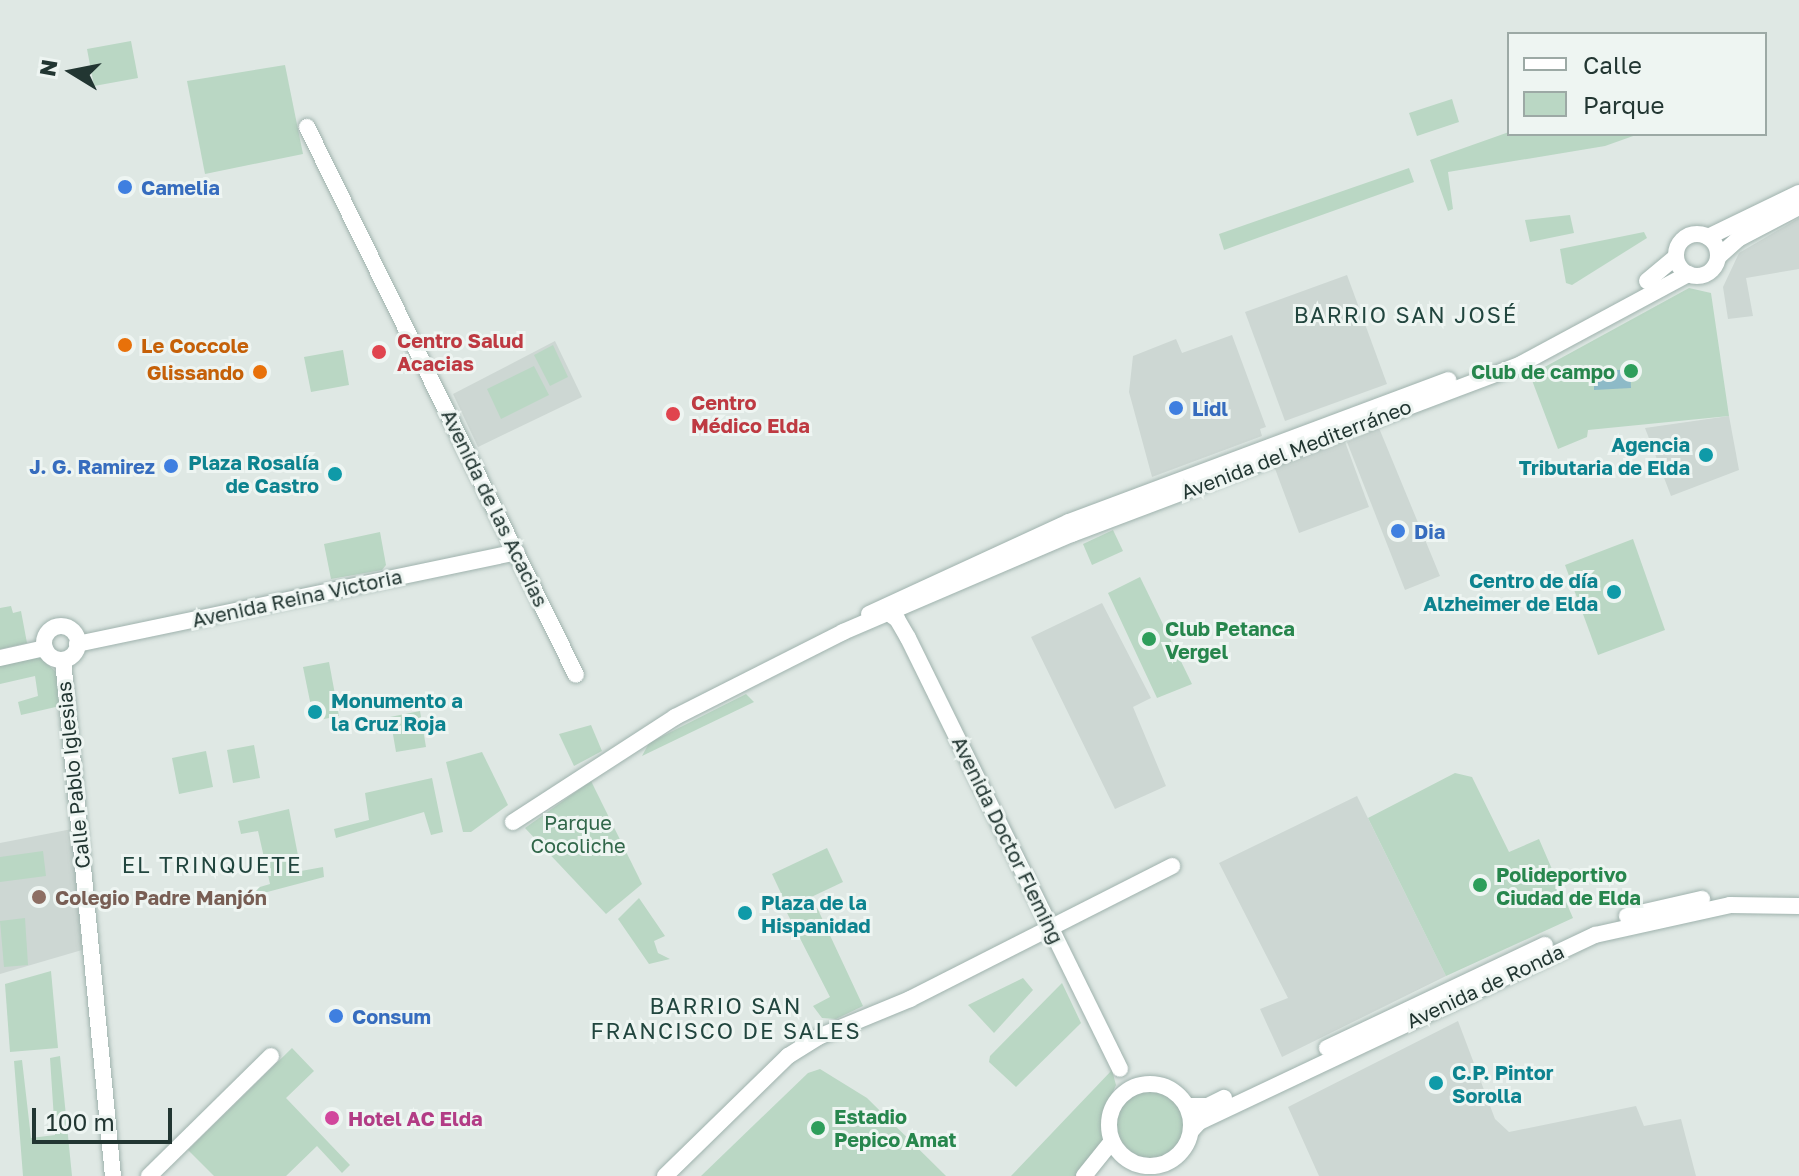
<!DOCTYPE html>
<meta charset="utf-8">
<style>
body{margin:0}
#map{position:relative;width:1799px;height:1176px;overflow:hidden;background:#dfe8e4;font-family:"Golos Text",sans-serif}
div>[style]{position:absolute}
.built>*{inset:0;background:#cdd7d3}
.green>*{inset:0;background:#bad7c4}
.round{border-radius:50%}
.water>*{inset:0;background:#8dbac7}
.roads{filter:drop-shadow(0 0 2px #9fb2ad) drop-shadow(0 0 2px #9fb2ad)}
.secondary>*{height:16px;margin:-8px;padding:0 8px;transform-origin:8px;border-radius:8px;background:#fff}
.secondary>.ring{margin:-8px;padding:0;box-sizing:content-box;background:none;border:16px solid #fff;border-radius:50%}
.dots>*{width:22px;height:22px;translate:-50% -50%;box-sizing:border-box;border:4px solid #eef5f2;border-radius:50%}
span{translate:-50% -50%;white-space:nowrap;text-align:center;line-height:1.15;-webkit-text-stroke:6px #eef5f2;paint-order:stroke}
.shop-label{font-size:20px;color:#366cbe;font-weight:700}
.left{translate:0 -50%;text-align:left}
.right{translate:-100% -50%;text-align:right}
.health-label{font-size:20px;color:#be3a42;font-weight:700}
.food-label{font-size:20px;color:#c56008;font-weight:700}
.leisure-label{font-size:20px;color:#27864d;font-weight:700}
.culture-label{font-size:20px;color:#0d838f;font-weight:700}
.street-label{font-size:20px;color:#223632}
.park-label{font-size:20px;color:#31674a}
.education-label{font-size:20px;color:#785e54;font-weight:700}
.hotel-label{font-size:20px;color:#b23c85;font-weight:700}
.neighbourhood-label{font-size:22px;color:#21453e;letter-spacing:2px}
.legend{position:absolute;left:1507px;top:32px;width:260px;height:104px;box-sizing:border-box;background:#eef5f2;border:2px solid #9ca9a5;margin:0;padding:10px 14px;list-style:none;font-size:24px;color:#223632}
.legend li{display:flex;align-items:center;gap:16px;height:40px}
.legend b{width:40px;border:2px solid #9ca9a5}
.north{position:absolute;left:32px;top:32px;width:80px;height:80px;-webkit-text-stroke:6px #eef5f2;paint-order:stroke;rotate:280deg;font-size:22px;font-weight:700;line-height:32px;text-align:center;color:#223632}
.north::after{content:'';display:block;margin:auto;width:28px;height:36px;background:#223632;clip-path:polygon(50% 0,100% 100%,50% 72%,0 100%)}
.scale{position:absolute;left:32px;top:1108px;width:140px;height:36px;box-sizing:border-box;border:4px solid #223632;border-top:0;padding-left:10px;font-size:24px;line-height:28px;white-space:nowrap;color:#223632;-webkit-text-stroke:6px #eef5f2;paint-order:stroke}
</style>
<div id="map">
<div class="built">
<i style="clip-path:polygon(1799px 218px,1799px 269px,1746px 278px,1753px 316px,1728px 319px,1723px 287px,1739px 253px)"></i>
<i style="clip-path:polygon(1347px 275px,1387px 384px,1285px 421px,1245px 312px)"></i>
<i style="clip-path:polygon(1232px 335px,1266px 427px,1260px 429px,1262px 436px,1152px 477px,1129px 392px,1133px 356px,1176px 339px,1182px 353px)"></i>
<i style="clip-path:polygon(555px 341px,582px 397px,478px 447px,453px 394px)"></i>
<i style="clip-path:polygon(1729px 416px,1739px 470px,1671px 496px,1645px 428px)"></i>
<i style="clip-path:polygon(1379px 428px,1440px 576px,1405px 590px,1347px 442px)"></i>
<i style="clip-path:polygon(1344px 439px,1369px 507px,1299px 533px,1274px 466px)"></i>
<i style="clip-path:polygon(1102px 603px,1151px 698px,1133px 707px,1166px 786px,1115px 809px,1031px 637px)"></i>
<i style="clip-path:polygon(1357px 796px,1446px 976px,1282px 1057px,1260px 1009px,1288px 998px,1219px 863px)"></i>
<i style="clip-path:polygon(72px 829px,82px 950px,0 974px,0 843px)"></i>
<i style="clip-path:polygon(1458px 1021px,1495px 1119px,1509px 1132px,1636px 1106px,1644px 1126px,1681px 1119px,1696px 1176px,1319px 1176px,1288px 1107px)"></i>
</div>
<div class="green">
<i style="clip-path:polygon(131px 41px,138px 78px,94px 86px,87px 49px)"></i>
<i style="clip-path:polygon(285px 65px,303px 154px,205px 174px,187px 81px)"></i>
<i style="clip-path:polygon(1452px 99px,1459px 122px,1417px 136px,1409px 113px)"></i>
<i style="clip-path:polygon(1509px 132px,1509px 134px,1636px 135px,1605px 146px,1448px 172px,1453px 209px,1448px 211px,1430px 160px)"></i>
<i style="clip-path:polygon(1409px 168px,1414px 182px,1224px 250px,1219px 234px)"></i>
<i style="clip-path:polygon(1570px 215px,1574px 233px,1530px 242px,1525px 220px)"></i>
<i style="clip-path:polygon(1644px 232px,1647px 238px,1572px 285px,1566px 283px,1560px 249px)"></i>
<i style="clip-path:polygon(1689px 288px,1711px 293px,1729px 416px,1588px 430px,1587px 437px,1558px 449px,1530px 375px)"></i>
<i style="clip-path:polygon(553px 345px,568px 377px,550px 386px,534px 355px)"></i>
<i style="clip-path:polygon(343px 350px,349px 385px,311px 392px,304px 357px)"></i>
<i style="clip-path:polygon(534px 366px,549px 395px,501px 419px,487px 389px)"></i>
<i style="clip-path:polygon(1113px 530px,1123px 551px,1092px 565px,1083px 544px)"></i>
<i style="clip-path:polygon(380px 532px,386px 565px,382px 570px,331px 579px,324px 544px)"></i>
<i style="clip-path:polygon(1633px 539px,1665px 630px,1598px 655px,1565px 565px)"></i>
<i style="clip-path:polygon(1140px 577px,1192px 684px,1157px 698px,1108px 593px)"></i>
<i style="clip-path:polygon(11px 606px,13px 613px,21px 611px,27px 643px,0 649px,0 608px)"></i>
<i style="clip-path:polygon(39px 656px,56px 672px,60px 706px,21px 715px,18px 702px,38px 696px,35px 676px,0 684px,0 664px)"></i>
<i style="clip-path:polygon(329px 662px,339px 716px,314px 721px,303px 667px)"></i>
<i style="clip-path:polygon(746px 694px,754px 702px,642px 756px,649px 743px)"></i>
<i style="clip-path:polygon(420px 711px,426px 747px,396px 752px,390px 717px)"></i>
<i style="clip-path:polygon(591px 725px,602px 751px,574px 766px,559px 734px)"></i>
<i style="clip-path:polygon(254px 745px,260px 778px,233px 783px,227px 750px)"></i>
<i style="clip-path:polygon(206px 751px,213px 787px,179px 794px,172px 758px)"></i>
<i style="clip-path:polygon(482px 752px,508px 805px,471px 832px,463px 832px,446px 762px)"></i>
<i style="clip-path:polygon(1455px 773px,1472px 777px,1509px 852px,1539px 839px,1573px 918px,1446px 976px,1368px 818px)"></i>
<i style="clip-path:polygon(432px 778px,443px 832px,431px 835px,424px 812px,336px 838px,334px 829px,369px 820px,365px 793px)"></i>
<i style="clip-path:polygon(591px 781px,642px 884px,606px 914px,525px 828px)"></i>
<i style="clip-path:polygon(289px 809px,301px 871px,323px 867px,324px 877px,252px 896px,250px 890px,270px 884px,258px 831px,241px 834px,238px 821px)"></i>
<i style="clip-path:polygon(827px 848px,843px 882px,788px 908px,772px 874px)"></i>
<i style="clip-path:polygon(43px 851px,46px 876px,0 882px,0 857px)"></i>
<i style="clip-path:polygon(639px 898px,665px 936px,654px 941px,658px 953px,670px 959px,649px 964px,618px 919px)"></i>
<i style="clip-path:polygon(813px 899px,863px 1006px,836px 1019px,822px 1018px,813px 1006px,830px 997px,786px 911px)"></i>
<i style="clip-path:polygon(25px 918px,28px 965px,4px 967px,0 921px)"></i>
<i style="clip-path:polygon(51px 971px,58px 1048px,10px 1052px,5px 984px)"></i>
<i style="clip-path:polygon(1023px 978px,1033px 990px,994px 1033px,968px 1005px)"></i>
<i style="clip-path:polygon(1062px 983px,1081px 1023px,1016px 1087px,989px 1062px,990px 1056px)"></i>
<i style="clip-path:polygon(292px 1048px,314px 1071px,286px 1098px,350px 1165px,342px 1173px,317px 1146px,286px 1176px,214px 1176px,188px 1150px)"></i>
<i style="clip-path:polygon(60px 1056px,72px 1176px,23px 1176px,14px 1061px,22px 1060px,31px 1138px,55px 1135px,50px 1058px)"></i>
<i style="clip-path:polygon(820px 1069px,867px 1098px,946px 1176px,701px 1176px,808px 1073px)"></i>
<i style="clip-path:polygon(1112px 1070px,1116px 1085px,1105px 1110px,1105px 1141px,1077px 1176px,1011px 1176px)"></i>
<i class="round" style="left:1117px;top:1090px;width:68px;height:68px"></i>
</div>
<div class="water">
<i style="clip-path:polygon(1630px 369px,1631px 388px,1594px 390px,1594px 372px)"></i>
</div>
<div class="roads">
<div class="secondary">
<i style="left:307px;top:127px;width:610px;rotate:63.85deg"></i>
<i class="ring" style="left:1676px;top:234px;width:26px;height:26px"></i>
<i style="left:1708px;top:237px;width:101px;rotate:-25.8deg"></i>
<i style="left:1718px;top:257px;width:27px;rotate:-42deg"></i>
<i style="left:1738px;top:239px;width:69px;rotate:-27.7deg"></i>
<i style="left:1647px;top:281px;width:38px;rotate:-40deg"></i>
<i style="left:884px;top:610px;width:16px;rotate:35deg"></i>
<i style="left:897px;top:619px;width:22px;rotate:60deg"></i>
<i style="left:908px;top:638px;width:480px;rotate:63.8deg"></i>
<i style="left:869px;top:614px;width:220px;rotate:-24.7deg"></i>
<i style="left:1069px;top:522px;width:405px;rotate:-20.5deg"></i>
<i class="ring" style="left:44px;top:626px;width:18px;height:18px"></i>
<i style="left:77px;top:644px;width:449px;rotate:-11.8deg"></i>
<i style="left:0;top:658px;width:46px;rotate:-12.5deg"></i>
<i style="left:63px;top:660px;width:518px;rotate:84.47deg"></i>
<i style="left:513px;top:822px;width:193px;rotate:-32.9deg"></i>
<i style="left:675px;top:717px;width:188px;rotate:-26.8deg"></i>
<i style="left:843px;top:632px;width:249px;rotate:-23.2deg"></i>
<i style="left:1072px;top:534px;width:480px;rotate:-20.7deg"></i>
<i style="left:1521px;top:364px;width:190px;rotate:-28.3deg"></i>
<i style="left:1627px;top:916px;width:77px;rotate:-12.8deg"></i>
<i style="left:1327px;top:1048px;width:241px;rotate:-25.3deg"></i>
<i class="ring" style="left:1109px;top:1084px;width:66px;height:66px"></i>
<i style="left:1187px;top:1106px;width:21px"></i>
<i style="left:1208px;top:1106px;width:18px;rotate:-27deg"></i>
<i style="left:1191px;top:1131px;width:12px;rotate:-48deg"></i>
<i style="left:1199px;top:1122px;width:438px;rotate:-25.3deg"></i>
<i style="left:1595px;top:935px;width:138px;rotate:-12.5deg"></i>
<i style="left:1730px;top:905px;width:69px;rotate:0.8deg"></i>
<i style="left:149px;top:1176px;width:171px;rotate:-44.5deg"></i>
<i style="left:665px;top:1176px;width:172px;rotate:-44.3deg"></i>
<i style="left:788px;top:1056px;width:36px;rotate:-32deg"></i>
<i style="left:818px;top:1037px;width:100px;rotate:-22.4deg"></i>
<i style="left:910px;top:999px;width:294px;rotate:-26.9deg"></i>
<i style="left:1084px;top:1176px;width:45px;rotate:-51.3deg"></i>
</div>
</div>
<div class="dots">
<i style="left:125px;top:187px;background:#3f7fe0"></i>
<i style="left:125px;top:345px;background:#e8710a"></i>
<i style="left:379px;top:352px;background:#e0444e"></i>
<i style="left:1631px;top:371px;background:#2e9e5b"></i>
<i style="left:260px;top:372px;background:#e8710a"></i>
<i style="left:1176px;top:408px;background:#3f7fe0"></i>
<i style="left:673px;top:414px;background:#e0444e"></i>
<i style="left:1706px;top:455px;background:#0f9aa8"></i>
<i style="left:171px;top:466px;background:#3f7fe0"></i>
<i style="left:335px;top:474px;background:#0f9aa8"></i>
<i style="left:1398px;top:531px;background:#3f7fe0"></i>
<i style="left:1614px;top:592px;background:#0f9aa8"></i>
<i style="left:1149px;top:639px;background:#2e9e5b"></i>
<i style="left:315px;top:712px;background:#0f9aa8"></i>
<i style="left:1480px;top:885px;background:#2e9e5b"></i>
<i style="left:39px;top:897px;background:#8d6e63"></i>
<i style="left:745px;top:913px;background:#0f9aa8"></i>
<i style="left:336px;top:1016px;background:#3f7fe0"></i>
<i style="left:1436px;top:1083px;background:#0f9aa8"></i>
<i style="left:332px;top:1118px;background:#d1479c"></i>
<i style="left:818px;top:1128px;background:#2e9e5b"></i>
</div>
<div class="shop-label">
<span class="left" style="left:141px;top:187px">Camelia</span>
<span class="left" style="left:1192px;top:408px">Lidl</span>
<span class="right" style="left:155px;top:466px">J. G. Ramirez</span>
<span class="left" style="left:1414px;top:531px">Dia</span>
<span class="left" style="left:352px;top:1016px">Consum</span>
</div>
<div class="health-label">
<span class="left" style="left:397px;top:352px">Centro Salud<br>Acacias</span>
<span class="left" style="left:691px;top:414px">Centro<br>Médico Elda</span>
</div>
<div class="food-label">
<span class="left" style="left:141px;top:345px">Le Coccole</span>
<span class="right" style="left:244px;top:372px">Glissando</span>
</div>
<div class="leisure-label">
<span class="right" style="left:1615px;top:371px">Club de campo</span>
<span class="left" style="left:1165px;top:640px">Club Petanca<br>Vergel</span>
<span class="left" style="left:1496px;top:886px">Polideportivo<br>Ciudad de Elda</span>
<span class="left" style="left:834px;top:1128px">Estadio<br>Pepico Amat</span>
</div>
<div class="culture-label">
<span class="right" style="left:1690px;top:456px">Agencia<br>Tributaria de Elda</span>
<span class="right" style="left:319px;top:474px">Plaza Rosalía<br>de Castro</span>
<span class="right" style="left:1598px;top:592px">Centro de día<br>Alzheimer de Elda</span>
<span class="left" style="left:331px;top:712px">Monumento a<br>la Cruz Roja</span>
<span class="left" style="left:761px;top:914px">Plaza de la<br>Hispanidad</span>
<span class="left" style="left:1452px;top:1084px">C.P. Pintor<br>Sorolla</span>
</div>
<div class="street-label">
<span style="left:1296px;top:449px;rotate:-21deg">Avenida del Mediterráneo</span>
<span style="left:495px;top:508px;rotate:64deg">Avenida de las Acacias</span>
<span style="left:297px;top:598px;rotate:-12deg">Avenida Reina Victoria</span>
<span style="left:73px;top:775px;rotate:-96deg">Calle Pablo Iglesias</span>
<span style="left:1008px;top:840px;rotate:64deg">Avenida Doctor Fleming</span>
<span style="left:1485px;top:986px;rotate:-25deg">Avenida de Ronda</span>
</div>
<div class="park-label">
<span style="left:578px;top:834px">Parque<br>Cocoliche</span>
</div>
<div class="education-label">
<span class="left" style="left:55px;top:897px">Colegio Padre Manjón</span>
</div>
<div class="hotel-label">
<span class="left" style="left:348px;top:1118px">Hotel AC Elda</span>
</div>
<div class="neighbourhood-label">
<span style="left:1406px;top:315px">BARRIO SAN JOSÉ</span>
<span style="left:212px;top:865px">EL TRINQUETE</span>
<span style="left:726px;top:1018px">BARRIO SAN<br>FRANCISCO DE SALES</span>
</div>
<ul class="legend">
<li><b style="height:10px;background:#fff"></b>Calle</li>
<li><b style="height:22px;background:#bad7c4"></b>Parque</li>
</ul>
<div class="north">N</div>
<div class="scale">100 m</div>
</div>
